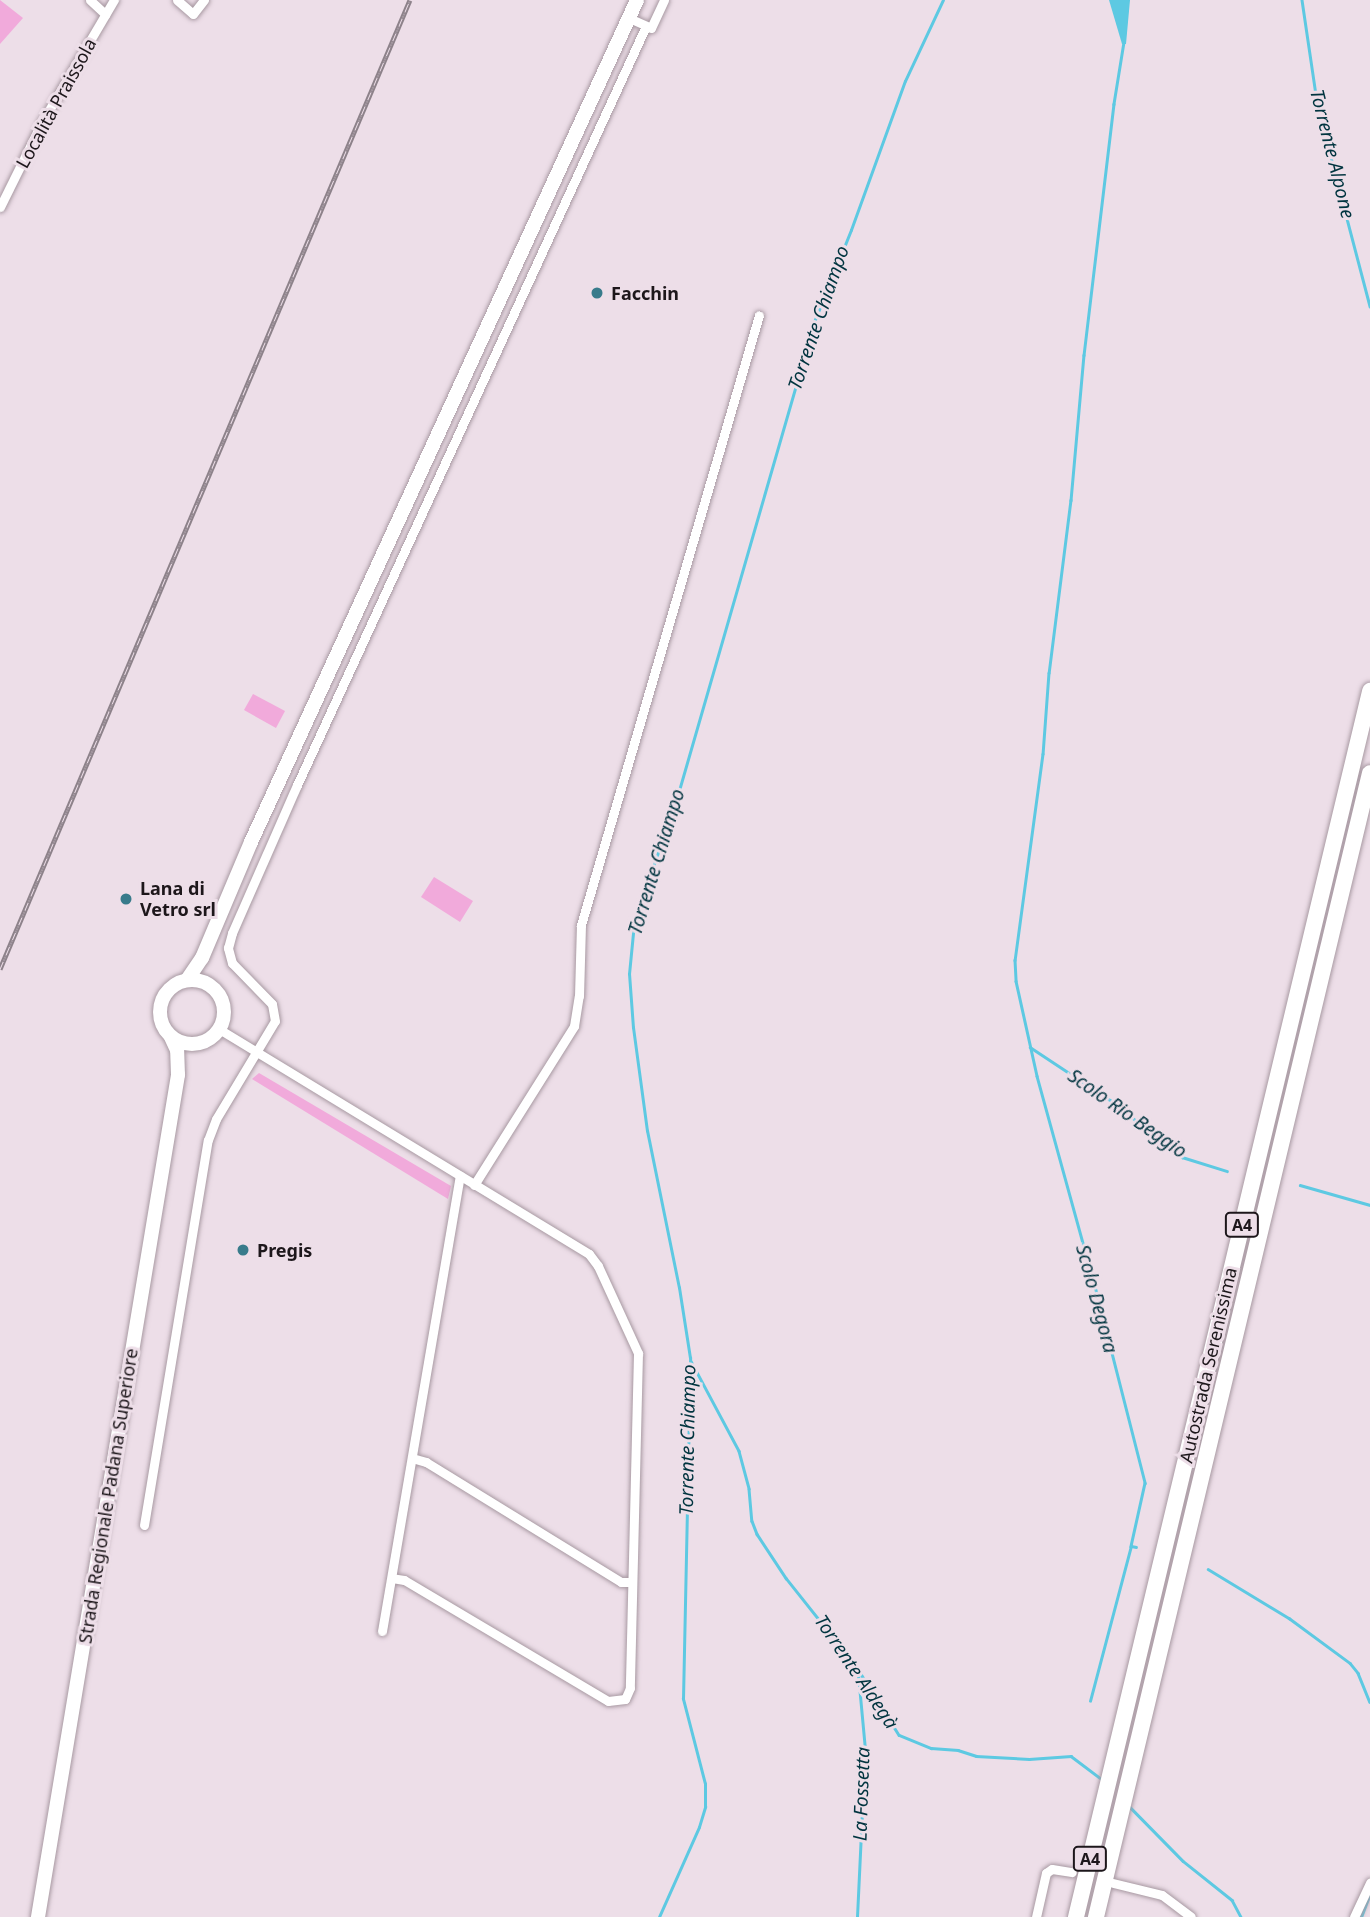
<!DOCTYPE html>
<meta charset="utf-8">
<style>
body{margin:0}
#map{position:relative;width:1370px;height:1917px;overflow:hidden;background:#eddee8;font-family:"Noto Sans",sans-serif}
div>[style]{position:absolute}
.green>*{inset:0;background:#f1aadb}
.water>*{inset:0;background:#5dc9e2}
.stream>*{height:2.5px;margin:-1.25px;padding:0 1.25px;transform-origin:1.25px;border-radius:1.25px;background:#5dc9e2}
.roads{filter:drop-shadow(0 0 2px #a899a2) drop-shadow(0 0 2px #a899a2)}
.minor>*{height:9px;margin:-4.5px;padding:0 4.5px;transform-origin:4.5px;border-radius:4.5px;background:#fff}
.primary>*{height:14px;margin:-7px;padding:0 7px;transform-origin:7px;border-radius:7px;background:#fff}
.primary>.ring{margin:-7px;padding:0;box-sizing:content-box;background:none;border:14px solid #fff;border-radius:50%}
.motorway>*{height:16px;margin:-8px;padding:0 8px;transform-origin:8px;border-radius:8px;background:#fff}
.rail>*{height:5px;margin-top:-2.5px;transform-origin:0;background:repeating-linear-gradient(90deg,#eddee8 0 8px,#8d828a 0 16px);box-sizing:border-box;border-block:2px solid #8d828a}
.dots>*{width:19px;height:19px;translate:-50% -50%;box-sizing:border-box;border:4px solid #eddee8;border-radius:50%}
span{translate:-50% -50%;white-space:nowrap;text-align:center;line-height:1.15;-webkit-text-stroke:6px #eddee8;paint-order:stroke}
.shield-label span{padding:2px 5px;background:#eddee8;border:2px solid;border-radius:5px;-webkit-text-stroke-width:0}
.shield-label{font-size:16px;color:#1d171b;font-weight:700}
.street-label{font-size:18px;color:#1d171b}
.poi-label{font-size:18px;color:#1d171b;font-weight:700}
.left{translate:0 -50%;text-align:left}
.water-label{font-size:19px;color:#00343f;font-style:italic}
</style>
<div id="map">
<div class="green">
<i style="clip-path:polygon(0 0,23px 18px,0 44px)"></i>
<i style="clip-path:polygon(253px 694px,285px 711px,276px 728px,244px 710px)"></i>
<i style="clip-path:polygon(434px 877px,473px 901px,460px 922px,421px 897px)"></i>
<i style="clip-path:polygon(259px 1073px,451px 1186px,448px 1199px,252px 1079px)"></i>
</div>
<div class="water">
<i style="clip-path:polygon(1109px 0,1130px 0,1126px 44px,1122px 44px)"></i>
</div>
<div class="stream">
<i style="left:1302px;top:0;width:109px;rotate:81.6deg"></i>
<i style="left:1318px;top:108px;width:205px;rotate:75.3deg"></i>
<i style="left:1124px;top:42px;width:63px;rotate:99.2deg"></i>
<i style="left:1114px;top:104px;width:253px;rotate:96.8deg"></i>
<i style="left:1084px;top:355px;width:146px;rotate:95.1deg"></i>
<i style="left:1071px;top:500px;width:174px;rotate:97.2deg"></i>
<i style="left:1049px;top:673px;width:81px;rotate:94.2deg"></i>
<i style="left:1043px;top:754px;width:208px;rotate:97.7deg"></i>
<i style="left:1015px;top:960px;width:21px;rotate:87deg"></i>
<i style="left:1016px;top:981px;width:97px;rotate:77.5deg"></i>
<i style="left:1037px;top:1076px;width:226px;rotate:74.6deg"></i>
<i style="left:1097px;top:1294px;width:195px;rotate:75.7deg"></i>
<i style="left:1145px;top:1483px;width:65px;rotate:102.5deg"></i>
<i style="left:1131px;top:1546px;width:5px;rotate:11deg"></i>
<i style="left:1030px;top:1047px;width:96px;rotate:33.5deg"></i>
<i style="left:1110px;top:1100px;width:92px;rotate:38.4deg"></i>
<i style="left:1182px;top:1157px;width:47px;rotate:17.3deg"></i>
<i style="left:1300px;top:1185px;width:73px;rotate:15.9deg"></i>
<i style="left:691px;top:1361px;width:102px;rotate:61.9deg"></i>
<i style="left:739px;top:1451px;width:39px;rotate:75deg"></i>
<i style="left:749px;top:1489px;width:32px;rotate:85deg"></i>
<i style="left:752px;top:1521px;width:14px;rotate:69deg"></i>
<i style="left:757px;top:1534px;width:53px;rotate:56.6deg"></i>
<i style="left:786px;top:1578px;width:112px;rotate:51.5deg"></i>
<i style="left:856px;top:1666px;width:81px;rotate:58.1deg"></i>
<i style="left:899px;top:1735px;width:35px;rotate:22deg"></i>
<i style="left:931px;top:1748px;width:27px;rotate:4deg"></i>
<i style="left:958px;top:1750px;width:19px;rotate:18deg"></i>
<i style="left:976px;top:1756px;width:53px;rotate:3.2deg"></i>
<i style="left:1029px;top:1759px;width:42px;rotate:-4.1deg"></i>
<i style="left:1071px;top:1756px;width:40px;rotate:37deg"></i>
<i style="left:1208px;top:1569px;width:95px;rotate:31.2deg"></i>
<i style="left:1289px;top:1618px;width:76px;rotate:36.4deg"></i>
<i style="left:1350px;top:1663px;width:13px;rotate:51deg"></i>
<i style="left:1358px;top:1673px;width:31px;rotate:68deg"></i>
<i style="left:1090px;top:1701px;width:160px;rotate:-75.2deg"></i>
<i style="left:1128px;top:1805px;width:78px;rotate:45.5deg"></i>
<i style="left:1183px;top:1861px;width:63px;rotate:38.5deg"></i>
<i style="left:1232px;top:1900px;width:19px;rotate:62deg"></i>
<i style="left:659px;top:1917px;width:98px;rotate:-66deg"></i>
<i style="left:699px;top:1827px;width:21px;rotate:-73deg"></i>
<i style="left:705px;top:1807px;width:23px;rotate:-90deg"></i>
<i style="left:705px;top:1784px;width:88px;rotate:-104.5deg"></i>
<i style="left:683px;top:1699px;width:341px;rotate:-88.8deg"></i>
<i style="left:690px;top:1358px;width:71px;rotate:-98.9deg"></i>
<i style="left:679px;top:1288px;width:160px;rotate:-101.5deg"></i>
<i style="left:647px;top:1131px;width:104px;rotate:-97.7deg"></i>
<i style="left:633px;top:1028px;width:54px;rotate:-94.2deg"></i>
<i style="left:629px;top:974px;width:51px;rotate:-84.4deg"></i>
<i style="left:634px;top:923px;width:136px;rotate:-71.2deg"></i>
<i style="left:678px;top:794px;width:491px;rotate:-73.9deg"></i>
<i style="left:814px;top:322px;width:99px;rotate:-68.1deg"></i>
<i style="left:851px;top:230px;width:158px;rotate:-70.1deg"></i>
<i style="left:905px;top:81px;width:89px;rotate:-64.9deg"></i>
<i style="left:857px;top:1917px;width:167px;rotate:-87.3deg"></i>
<i style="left:865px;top:1750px;width:76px;rotate:-95.3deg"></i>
<i style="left:1361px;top:1917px;width:25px;rotate:-69deg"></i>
</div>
<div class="roads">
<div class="minor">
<i style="left:90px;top:0;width:21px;rotate:43deg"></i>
<i style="left:177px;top:0;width:21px;rotate:41deg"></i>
<i style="left:193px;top:14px;width:18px;rotate:-52deg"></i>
<i style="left:629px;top:18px;width:24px;rotate:24deg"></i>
<i style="left:651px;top:28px;width:31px;rotate:-65deg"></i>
<i style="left:0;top:207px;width:95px;rotate:-63.7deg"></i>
<i style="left:42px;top:122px;width:142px;rotate:-59.5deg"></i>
<i style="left:219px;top:1029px;width:433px;rotate:31.3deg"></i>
<i style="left:589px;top:1254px;width:15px;rotate:53deg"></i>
<i style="left:598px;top:1266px;width:96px;rotate:65.3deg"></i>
<i style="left:638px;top:1353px;width:335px;rotate:91.4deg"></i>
<i style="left:630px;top:1688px;width:12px;rotate:114deg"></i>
<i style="left:625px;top:1699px;width:17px;rotate:173deg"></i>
<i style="left:608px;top:1701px;width:237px;rotate:-149.3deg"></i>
<i style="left:404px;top:1580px;width:12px;rotate:-171deg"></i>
<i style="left:474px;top:1185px;width:188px;rotate:-57.8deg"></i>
<i style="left:574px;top:1026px;width:30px;rotate:-81deg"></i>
<i style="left:579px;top:996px;width:71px;rotate:-88.4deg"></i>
<i style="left:581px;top:925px;width:635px;rotate:-73.73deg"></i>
<i style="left:412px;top:1458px;width:15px;rotate:16deg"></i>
<i style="left:426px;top:1462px;width:229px;rotate:31.6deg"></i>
<i style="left:621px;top:1582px;width:11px"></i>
<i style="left:144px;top:1525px;width:390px;rotate:-80.6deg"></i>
<i style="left:208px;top:1140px;width:22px;rotate:-69deg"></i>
<i style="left:216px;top:1119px;width:114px;rotate:-59deg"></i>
<i style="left:275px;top:1021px;width:17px;rotate:-100deg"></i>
<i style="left:272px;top:1004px;width:57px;rotate:-134.3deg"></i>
<i style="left:232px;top:963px;width:16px;rotate:-105deg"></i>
<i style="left:228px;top:948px;width:16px;rotate:-75deg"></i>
<i style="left:232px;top:933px;width:162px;rotate:-66.3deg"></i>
<i style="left:297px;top:785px;width:835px;rotate:-65.31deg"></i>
<i style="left:382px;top:1631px;width:462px;rotate:-80.3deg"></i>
<i style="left:1113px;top:1883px;width:50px;rotate:13.8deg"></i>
<i style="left:1162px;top:1895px;width:36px;rotate:37deg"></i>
<i style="left:1036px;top:1917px;width:45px;rotate:-77.2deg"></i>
<i style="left:1046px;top:1873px;width:7px;rotate:-34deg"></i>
<i style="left:1052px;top:1869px;width:20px;rotate:9deg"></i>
<i style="left:1354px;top:1917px;width:38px;rotate:-65deg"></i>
</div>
<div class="primary">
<i style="left:187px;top:980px;width:27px;rotate:-56deg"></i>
<i style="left:202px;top:958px;width:126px;rotate:-67.1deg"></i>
<i style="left:251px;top:842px;width:926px;rotate:-65.37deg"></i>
<i class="ring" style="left:160px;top:980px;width:50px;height:50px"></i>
<i style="left:38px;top:1917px;width:854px;rotate:-80.56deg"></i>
<i style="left:178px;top:1075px;width:25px;rotate:-92deg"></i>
<i style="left:177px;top:1050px;width:14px;rotate:-115deg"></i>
</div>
<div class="motorway">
<i style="left:1076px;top:1917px;width:1261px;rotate:-76.51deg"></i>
<i style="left:1096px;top:1917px;width:1176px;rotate:-76.53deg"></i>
</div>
</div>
<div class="rail">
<i style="left:0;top:969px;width:1052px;rotate:-67.07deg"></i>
</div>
<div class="dots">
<i style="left:597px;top:293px;background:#387b8b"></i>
<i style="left:126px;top:899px;background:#387b8b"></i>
<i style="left:243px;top:1250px;background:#387b8b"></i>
</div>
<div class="shield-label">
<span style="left:1242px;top:1225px">A4</span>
<span style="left:1090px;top:1859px">A4</span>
</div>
<div class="street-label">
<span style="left:56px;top:103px;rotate:-61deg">Località Praissola</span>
<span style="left:1208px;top:1365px;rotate:-77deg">Autostrada Serenissima</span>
<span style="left:108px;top:1496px;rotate:-81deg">Strada Regionale Padana Superiore</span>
</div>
<div class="poi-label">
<span class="left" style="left:611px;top:293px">Facchin</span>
<span class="left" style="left:140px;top:899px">Lana di<br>Vetro srl</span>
<span class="left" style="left:257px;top:1250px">Pregis</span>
</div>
<div class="water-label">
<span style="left:1332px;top:154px;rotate:76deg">Torrente Alpone</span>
<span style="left:819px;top:318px;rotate:-71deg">Torrente Chiampo</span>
<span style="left:657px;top:862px;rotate:-73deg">Torrente Chiampo</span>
<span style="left:1127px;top:1114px;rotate:35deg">Scolo Rio Beggio</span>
<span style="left:1096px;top:1299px;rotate:75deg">Scolo Degora</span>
<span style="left:688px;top:1440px;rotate:-89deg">Torrente Chiampo</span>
<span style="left:856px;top:1672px;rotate:56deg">Torrente Aldegà</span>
<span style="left:862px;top:1794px;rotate:-88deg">La Fossetta</span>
</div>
</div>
